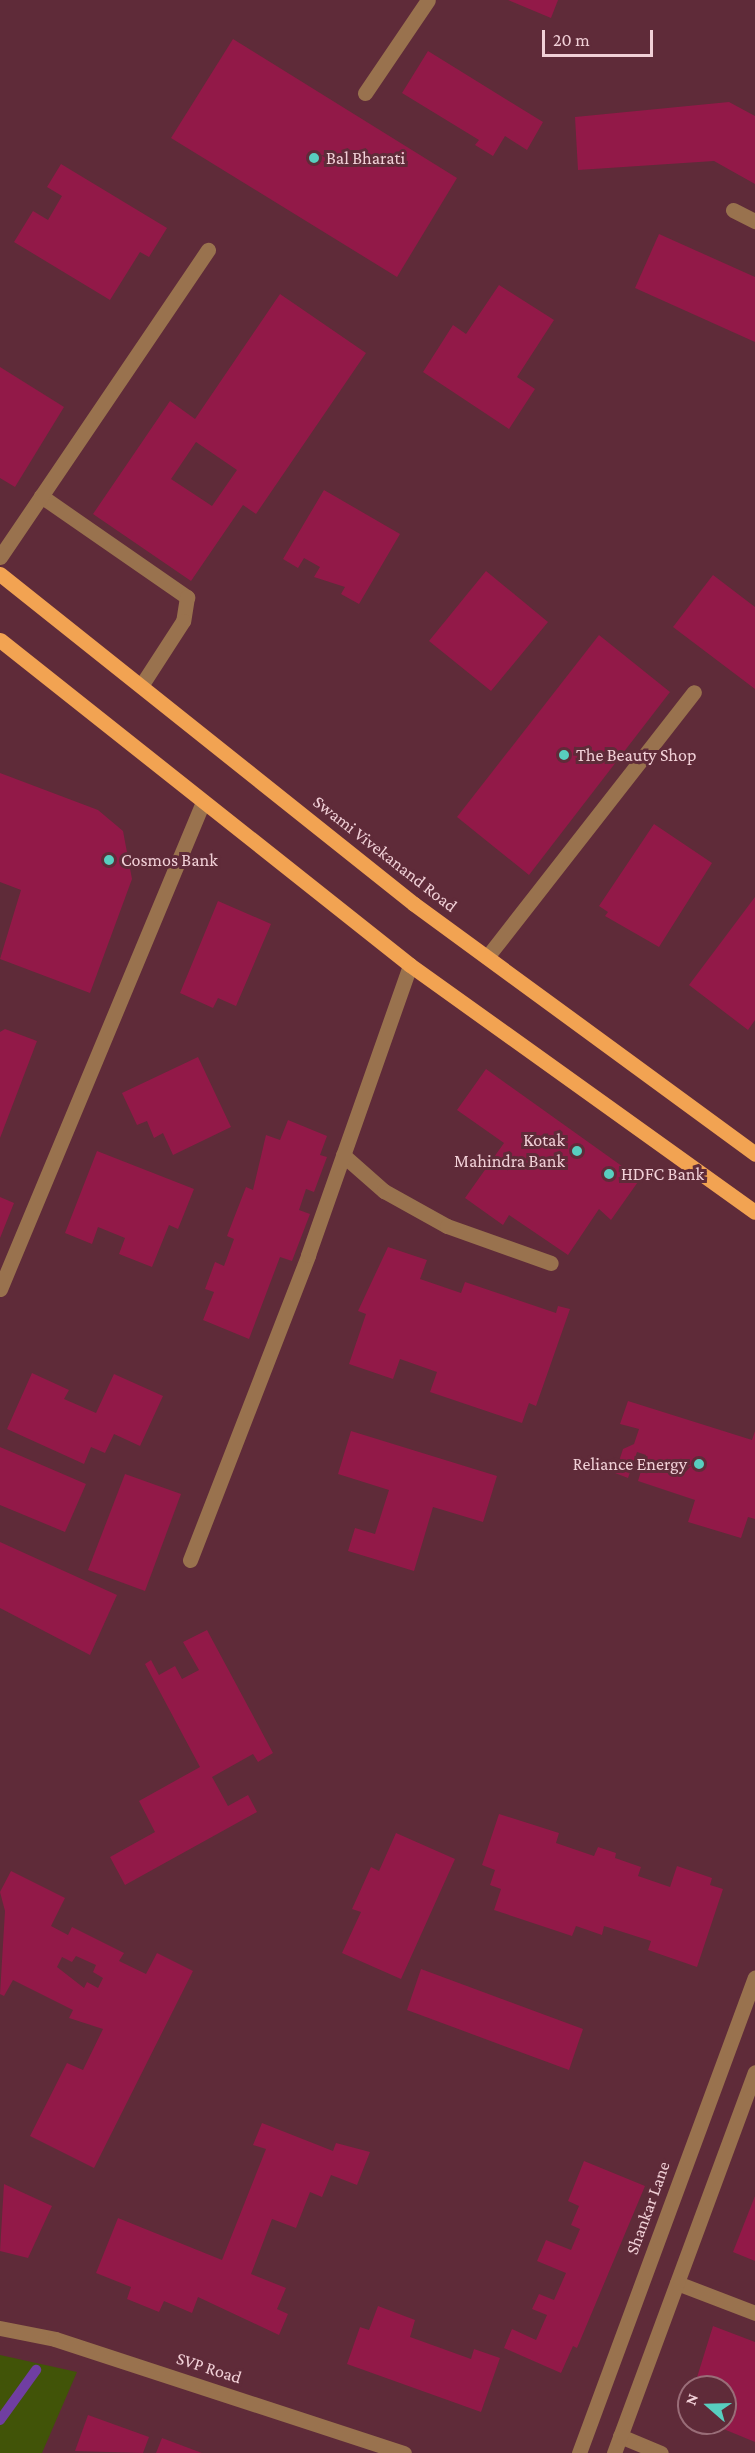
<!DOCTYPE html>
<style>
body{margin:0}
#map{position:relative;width:755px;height:2453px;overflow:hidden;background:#5f2b39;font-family:"Crimson Pro",serif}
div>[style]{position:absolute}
.green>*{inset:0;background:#415408}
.stream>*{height:10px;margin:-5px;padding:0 5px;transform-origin:5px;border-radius:5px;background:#703ea2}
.building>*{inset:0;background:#921948}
.minor>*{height:15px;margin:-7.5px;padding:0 7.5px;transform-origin:7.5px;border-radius:7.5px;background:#99724e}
.major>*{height:15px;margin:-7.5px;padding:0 7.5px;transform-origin:7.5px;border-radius:7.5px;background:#f2a352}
.dots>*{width:16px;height:16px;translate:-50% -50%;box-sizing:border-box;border:3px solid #5f2b39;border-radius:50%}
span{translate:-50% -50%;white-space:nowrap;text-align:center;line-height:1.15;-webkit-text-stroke:6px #5f2b39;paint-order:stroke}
.poi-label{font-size:18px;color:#f1d0d7}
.left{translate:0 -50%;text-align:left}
.right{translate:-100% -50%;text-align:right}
.street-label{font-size:18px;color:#f1d0d7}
.north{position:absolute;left:677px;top:2375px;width:60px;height:60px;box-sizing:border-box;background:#5f2b39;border:2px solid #996d78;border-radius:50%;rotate:290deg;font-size:16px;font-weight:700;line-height:24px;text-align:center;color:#f1d0d7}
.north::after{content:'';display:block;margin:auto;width:21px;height:27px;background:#58cebf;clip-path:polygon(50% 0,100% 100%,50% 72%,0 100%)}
.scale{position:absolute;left:542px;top:30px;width:111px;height:27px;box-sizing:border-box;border:3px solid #f1d0d7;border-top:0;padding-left:8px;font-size:18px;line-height:21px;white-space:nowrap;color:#f1d0d7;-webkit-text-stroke:4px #5f2b39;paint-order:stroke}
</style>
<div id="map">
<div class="green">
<i style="clip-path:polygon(0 2355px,77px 2372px,42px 2453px,0 2453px)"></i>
</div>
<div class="stream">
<i style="left:0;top:2420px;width:62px;rotate:-54.2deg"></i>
</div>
<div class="building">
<i style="clip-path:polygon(508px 0,558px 0,551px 18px)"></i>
<i style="clip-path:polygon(233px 39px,457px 178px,397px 277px,171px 138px)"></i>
<i style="clip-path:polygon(428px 51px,543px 122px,527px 150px,505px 136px,493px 156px,475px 145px,479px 140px,402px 93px)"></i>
<i style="clip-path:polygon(729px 102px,755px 116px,755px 184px,714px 161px,578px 170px,575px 117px)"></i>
<i style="clip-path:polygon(61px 164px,167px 228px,149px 257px,140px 252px,110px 300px,14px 242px,33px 211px,48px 220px,62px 196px,47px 187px)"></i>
<i style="clip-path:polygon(659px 234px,755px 277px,755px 342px,635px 288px)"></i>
<i style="clip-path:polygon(499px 285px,554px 320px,517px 377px,535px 389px,509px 429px,423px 372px,453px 325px,466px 334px)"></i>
<i style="clip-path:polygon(evenodd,280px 294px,366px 353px,256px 514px,243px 505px,191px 581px,93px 514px,170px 401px,195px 419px,280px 294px,196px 442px,237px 470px,212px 506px,171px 479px,196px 442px)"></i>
<i style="clip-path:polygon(0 367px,64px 407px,15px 487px,0 478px)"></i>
<i style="clip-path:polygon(324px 490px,400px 534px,359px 604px,341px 594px,345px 587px,314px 577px,320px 567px,304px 558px,298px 568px,283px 559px)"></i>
<i style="clip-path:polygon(486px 571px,548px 622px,491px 691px,429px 641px)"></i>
<i style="clip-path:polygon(713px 575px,755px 607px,755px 689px,673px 627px)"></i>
<i style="clip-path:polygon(599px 635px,670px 692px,529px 875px,457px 817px)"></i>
<i style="clip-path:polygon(0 773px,98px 810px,123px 831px,132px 879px,90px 993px,0 959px,21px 890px,0 882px)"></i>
<i style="clip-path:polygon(654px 824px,712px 863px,659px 947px,605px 916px,608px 912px,599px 906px)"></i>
<i style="clip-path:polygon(755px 897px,755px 1020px,748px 1030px,689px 985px)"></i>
<i style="clip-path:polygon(218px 901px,271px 924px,236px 1006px,218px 998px,213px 1008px,180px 993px)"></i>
<i style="clip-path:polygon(5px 1029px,37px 1041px,0 1138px,0 1032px)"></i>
<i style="clip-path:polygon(198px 1057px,231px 1127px,173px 1155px,163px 1133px,154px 1138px,147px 1121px,137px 1125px,122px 1093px)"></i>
<i style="clip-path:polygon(486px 1069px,640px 1179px,611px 1220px,599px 1209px,568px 1255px,509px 1215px,503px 1225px,465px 1198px,504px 1143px,457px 1110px)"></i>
<i style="clip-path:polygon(288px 1120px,327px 1136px,320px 1155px,327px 1157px,314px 1192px,306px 1189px,299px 1210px,310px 1214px,292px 1261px,280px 1257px,249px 1339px,203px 1320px,214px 1292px,205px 1289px,215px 1262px,224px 1266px,234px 1239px,227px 1236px,246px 1187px,253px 1190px,266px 1135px,280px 1140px)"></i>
<i style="clip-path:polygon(97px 1151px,194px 1189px,178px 1229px,169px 1225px,152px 1267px,119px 1254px,125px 1238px,98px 1227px,92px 1244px,65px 1233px)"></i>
<i style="clip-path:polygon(0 1197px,14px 1203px,0 1238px)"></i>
<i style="clip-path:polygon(388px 1247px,427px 1260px,420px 1279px,461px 1293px,465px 1282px,556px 1313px,558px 1306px,570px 1309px,536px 1406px,529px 1403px,522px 1423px,430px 1392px,437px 1372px,400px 1359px,393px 1379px,349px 1364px,366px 1314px,358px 1311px)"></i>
<i style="clip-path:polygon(32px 1373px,69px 1390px,64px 1399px,96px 1413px,114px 1374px,163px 1396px,140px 1446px,114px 1434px,105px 1453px,91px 1447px,84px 1464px,7px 1429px)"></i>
<i style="clip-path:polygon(628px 1401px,752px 1440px,755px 1431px,755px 1519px,748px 1517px,741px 1538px,688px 1522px,695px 1500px,638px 1481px,646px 1455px,637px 1452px,628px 1478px,615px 1473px,623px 1449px,634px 1444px,639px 1429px,620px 1424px)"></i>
<i style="clip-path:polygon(351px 1431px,497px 1476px,483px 1522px,433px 1507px,414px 1571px,348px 1551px,355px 1528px,375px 1534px,389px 1490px,338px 1474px)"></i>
<i style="clip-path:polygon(0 1447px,86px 1484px,65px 1532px,0 1505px)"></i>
<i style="clip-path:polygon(125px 1474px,181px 1494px,145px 1591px,88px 1570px)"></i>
<i style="clip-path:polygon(0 1542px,117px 1595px,90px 1655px,0 1608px)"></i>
<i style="clip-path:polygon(207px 1630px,273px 1753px,258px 1762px,253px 1754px,212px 1777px,228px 1806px,248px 1795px,257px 1812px,125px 1885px,110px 1857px,155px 1832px,139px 1801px,200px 1767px,145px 1664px,151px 1660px,159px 1675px,175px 1666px,182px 1679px,199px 1670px,183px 1642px)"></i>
<i style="clip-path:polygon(499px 1814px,559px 1833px,556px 1843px,594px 1856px,598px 1847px,616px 1853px,615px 1858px,641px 1867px,638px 1876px,670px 1887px,677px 1866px,712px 1878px,710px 1885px,723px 1889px,697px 1967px,648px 1950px,651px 1941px,604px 1926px,602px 1935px,576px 1926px,572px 1936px,494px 1910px,501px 1889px,490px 1885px,495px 1870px,482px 1865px)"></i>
<i style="clip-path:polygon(396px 1833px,455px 1859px,401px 1979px,342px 1953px,361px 1912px,352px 1909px,371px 1867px,379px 1871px)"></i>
<i style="clip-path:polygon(evenodd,11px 1871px,65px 1898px,51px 1926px,68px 1935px,72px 1927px,124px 1953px,119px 1961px,146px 1974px,157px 1953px,193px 1971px,94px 2168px,30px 2136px,67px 2063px,83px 2070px,103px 2029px,69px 2018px,73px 2010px,13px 1980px,4px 1996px,0 1994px,5px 1911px,0 1892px,11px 1871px,76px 1956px,96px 1965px,93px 1972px,103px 1978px,98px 1988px,87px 1982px,84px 1988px,57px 1967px,62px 1957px,72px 1962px,76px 1956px)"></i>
<i style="clip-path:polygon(421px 1969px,583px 2029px,569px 2070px,407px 2010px)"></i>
<i style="clip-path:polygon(262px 2123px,333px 2151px,336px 2143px,370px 2152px,357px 2185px,331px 2175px,322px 2197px,310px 2192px,296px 2228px,272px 2219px,251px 2274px,286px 2288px,277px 2309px,288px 2314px,279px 2335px,198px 2297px,192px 2313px,164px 2301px,159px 2312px,127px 2299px,131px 2287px,96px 2273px,118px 2218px,222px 2260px,266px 2149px,253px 2145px)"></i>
<i style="clip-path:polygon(584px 2161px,645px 2186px,577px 2348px,573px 2346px,561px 2373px,504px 2348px,512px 2329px,536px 2340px,547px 2315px,532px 2309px,539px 2294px,554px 2300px,566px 2273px,537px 2261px,546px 2240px,571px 2250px,580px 2229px,571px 2225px,579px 2206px,568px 2201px)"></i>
<i style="clip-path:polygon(4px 2184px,52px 2206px,28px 2258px,0 2251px)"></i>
<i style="clip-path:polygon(755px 2196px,755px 2261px,733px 2252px)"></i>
<i style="clip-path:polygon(378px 2306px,415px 2320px,410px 2337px,471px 2359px,474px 2349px,500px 2358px,481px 2412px,347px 2364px,360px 2327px,369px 2330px)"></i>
<i style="clip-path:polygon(713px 2326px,755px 2342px,755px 2442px,709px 2423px,725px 2423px,725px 2387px,694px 2387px)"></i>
<i style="clip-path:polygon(88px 2415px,149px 2437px,143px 2453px,75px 2451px)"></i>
<i style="clip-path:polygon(162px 2438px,202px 2453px,156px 2453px)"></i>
</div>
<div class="minor">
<i style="left:365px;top:93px;width:112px;rotate:-55.9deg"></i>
<i style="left:733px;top:210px;width:25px;rotate:27deg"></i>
<i style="left:41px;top:496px;width:178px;rotate:34.7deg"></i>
<i style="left:187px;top:597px;width:24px;rotate:99deg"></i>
<i style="left:183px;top:621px;width:77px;rotate:122.9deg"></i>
<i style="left:0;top:557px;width:371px;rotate:-55.9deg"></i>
<i style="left:487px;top:957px;width:336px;rotate:-52deg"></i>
<i style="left:343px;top:1155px;width:55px;rotate:41.3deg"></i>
<i style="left:384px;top:1191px;width:72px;rotate:29.1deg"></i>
<i style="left:447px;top:1226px;width:110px;rotate:19.6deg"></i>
<i style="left:0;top:1289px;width:528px;rotate:-67.37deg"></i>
<i style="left:190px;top:1560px;width:327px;rotate:-68.8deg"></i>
<i style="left:308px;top:1255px;width:307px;rotate:-70.6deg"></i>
<i style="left:677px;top:2283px;width:84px;rotate:21deg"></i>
<i style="left:0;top:2328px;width:56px;rotate:11.3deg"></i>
<i style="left:55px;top:2339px;width:367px;rotate:18.1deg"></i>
<i style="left:620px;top:2436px;width:44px;rotate:22.5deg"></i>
<i style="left:579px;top:2453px;width:507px;rotate:-69.71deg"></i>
<i style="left:614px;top:2453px;width:406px;rotate:-69.7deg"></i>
</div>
<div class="major">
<i style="left:0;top:574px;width:529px;rotate:38.56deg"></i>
<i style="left:414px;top:904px;width:423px;rotate:36.2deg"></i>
<i style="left:0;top:640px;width:523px;rotate:38.4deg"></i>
<i style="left:410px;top:965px;width:424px;rotate:35.6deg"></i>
</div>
<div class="dots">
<i style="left:314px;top:158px;background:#58cebf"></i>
<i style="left:564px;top:755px;background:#58cebf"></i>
<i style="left:109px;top:860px;background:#58cebf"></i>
<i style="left:577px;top:1151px;background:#58cebf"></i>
<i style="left:609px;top:1174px;background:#58cebf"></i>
<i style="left:699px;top:1464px;background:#58cebf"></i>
</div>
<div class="poi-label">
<span class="left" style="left:326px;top:158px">Bal Bharati</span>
<span class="left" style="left:576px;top:755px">The Beauty Shop</span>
<span class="left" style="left:121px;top:860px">Cosmos Bank</span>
<span class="right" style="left:565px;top:1151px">Kotak<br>Mahindra Bank</span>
<span class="left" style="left:621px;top:1174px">HDFC Bank</span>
<span class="right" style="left:687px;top:1464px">Reliance Energy</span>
</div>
<div class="street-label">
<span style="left:385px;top:854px;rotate:38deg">Swami Vivekanand Road</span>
<span style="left:648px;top:2208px;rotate:-70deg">Shankar Lane</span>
<span style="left:209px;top:2368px;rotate:18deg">SVP Road</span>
</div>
<div class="north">N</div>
<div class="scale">20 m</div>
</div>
